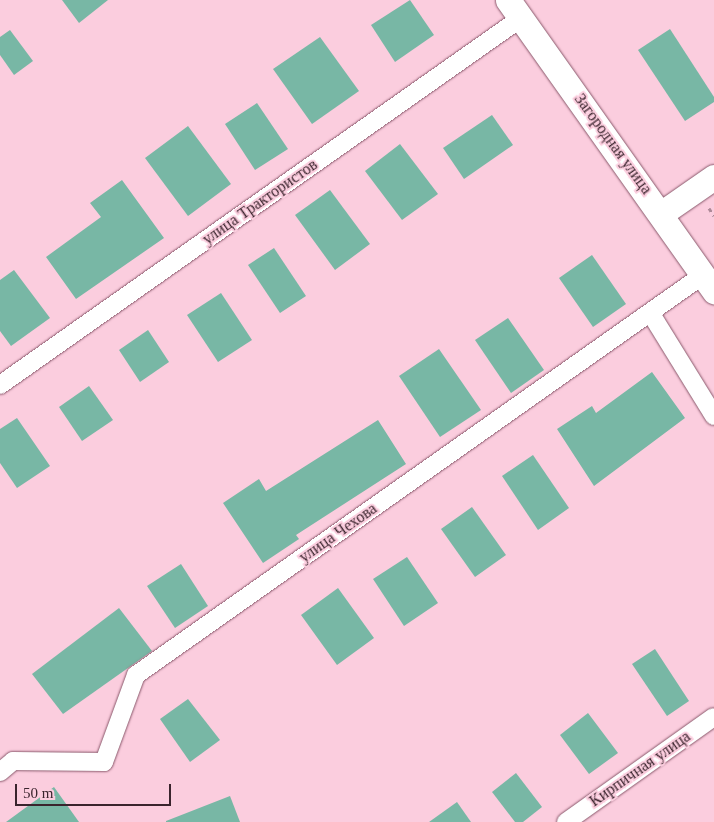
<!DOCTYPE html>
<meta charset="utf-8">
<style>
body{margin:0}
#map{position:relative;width:714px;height:822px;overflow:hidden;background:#fbcdde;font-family:Georgia,serif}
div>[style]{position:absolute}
.building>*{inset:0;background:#78b7a5}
.path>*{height:3px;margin-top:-1.5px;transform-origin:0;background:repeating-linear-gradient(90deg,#ad8997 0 4px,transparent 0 8px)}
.roads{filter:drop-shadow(0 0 1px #8a596c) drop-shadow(0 0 1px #8a596c)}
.street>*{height:18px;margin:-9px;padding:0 9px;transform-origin:9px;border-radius:9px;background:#fff}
.secondary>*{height:25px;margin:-12.5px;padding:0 12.5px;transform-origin:12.5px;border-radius:12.5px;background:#fff}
span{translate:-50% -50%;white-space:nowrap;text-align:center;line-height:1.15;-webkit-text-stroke:4px #fbcdde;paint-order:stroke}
.street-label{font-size:16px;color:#3a242d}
.scale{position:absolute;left:15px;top:784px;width:156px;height:22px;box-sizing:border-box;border:2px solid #3a242d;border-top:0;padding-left:6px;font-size:15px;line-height:18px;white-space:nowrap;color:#3a242d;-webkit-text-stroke:4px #fbcdde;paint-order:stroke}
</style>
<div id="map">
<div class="building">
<i style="clip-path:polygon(62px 0,108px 0,79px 23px)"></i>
<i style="clip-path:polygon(410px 0,434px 35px,395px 62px,371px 25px)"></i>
<i style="clip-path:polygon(670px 29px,714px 97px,714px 102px,685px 121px,638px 50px)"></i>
<i style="clip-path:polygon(10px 30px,33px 61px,14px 75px,0 55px,0 37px)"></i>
<i style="clip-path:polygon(320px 37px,359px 91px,312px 124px,273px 69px)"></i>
<i style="clip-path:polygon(257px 103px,288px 149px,255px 170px,225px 124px)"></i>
<i style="clip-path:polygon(492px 115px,513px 145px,464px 179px,443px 148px)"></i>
<i style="clip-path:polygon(188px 126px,231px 184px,188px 216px,145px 158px)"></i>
<i style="clip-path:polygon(400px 144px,438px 194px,402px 220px,365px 171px)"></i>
<i style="clip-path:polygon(122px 180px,164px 238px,76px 299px,46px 257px,101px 217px,90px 203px)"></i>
<i style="clip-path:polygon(330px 190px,370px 244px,335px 270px,295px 215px)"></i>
<i style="clip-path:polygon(274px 248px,306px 296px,280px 313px,248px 265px)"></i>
<i style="clip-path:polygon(592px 255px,626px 304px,593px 327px,559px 278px)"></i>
<i style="clip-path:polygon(14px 270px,50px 318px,11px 346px,0 331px,0 280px)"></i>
<i style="clip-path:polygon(221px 293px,252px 340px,218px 362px,187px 315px)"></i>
<i style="clip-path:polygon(508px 318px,544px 370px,511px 393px,475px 340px)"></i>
<i style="clip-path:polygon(148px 330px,169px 362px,140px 382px,119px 350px)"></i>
<i style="clip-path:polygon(439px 349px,481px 410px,440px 437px,399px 376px)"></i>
<i style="clip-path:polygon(652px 372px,685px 418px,594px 486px,557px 429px,592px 406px,596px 413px)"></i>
<i style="clip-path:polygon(89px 386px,113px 420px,82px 441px,59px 407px)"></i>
<i style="clip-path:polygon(17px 418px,50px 466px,17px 488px,0 463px,0 429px)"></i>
<i style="clip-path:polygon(378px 420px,406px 464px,296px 535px,299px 539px,263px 563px,223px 503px,259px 479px,266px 491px)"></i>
<i style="clip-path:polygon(533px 455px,569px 508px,538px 530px,502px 476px)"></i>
<i style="clip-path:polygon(472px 507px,506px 555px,475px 577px,441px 529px)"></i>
<i style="clip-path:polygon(407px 557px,438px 603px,404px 626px,373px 579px)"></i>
<i style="clip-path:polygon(181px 564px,208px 606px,175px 628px,147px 586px)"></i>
<i style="clip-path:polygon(338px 588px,374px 638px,337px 665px,301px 615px)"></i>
<i style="clip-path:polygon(119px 608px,152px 651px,63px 714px,32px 674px)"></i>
<i style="clip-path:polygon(655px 649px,689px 701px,667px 716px,632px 664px)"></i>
<i style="clip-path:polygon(188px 699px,220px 740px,190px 762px,160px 719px)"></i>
<i style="clip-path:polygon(588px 713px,618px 753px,589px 774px,560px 735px)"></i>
<i style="clip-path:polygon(516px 773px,542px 807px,523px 822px,515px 822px,492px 792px)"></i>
<i style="clip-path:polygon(54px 787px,79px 822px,6px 822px)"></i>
<i style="clip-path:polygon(230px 796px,240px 822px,166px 822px,166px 821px)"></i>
<i style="clip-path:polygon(457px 802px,471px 822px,429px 822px)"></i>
</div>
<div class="path">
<i style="left:709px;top:208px;width:9px;rotate:58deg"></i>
</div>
<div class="roads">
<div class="street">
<i style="left:651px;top:314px;width:120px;rotate:58.3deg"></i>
<i style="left:0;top:385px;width:637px;rotate:-35.16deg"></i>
<i style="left:0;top:772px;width:17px;rotate:-40deg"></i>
<i style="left:13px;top:761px;width:91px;rotate:0.6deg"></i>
<i style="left:104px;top:762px;width:93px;rotate:-69.8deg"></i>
<i style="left:136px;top:675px;width:694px;rotate:-35.2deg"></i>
<i style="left:566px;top:822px;width:181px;rotate:-35.4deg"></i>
</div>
<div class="secondary">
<i style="left:508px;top:0;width:357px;rotate:54.7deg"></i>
<i style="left:662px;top:213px;width:63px;rotate:-34.7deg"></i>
</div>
</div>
<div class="street-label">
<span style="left:613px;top:144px;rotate:54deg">Загородная улица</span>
<span style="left:260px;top:202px;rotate:-35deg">улица Трактористов</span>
<span style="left:338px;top:533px;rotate:-35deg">улица Чехова</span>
<span style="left:640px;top:769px;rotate:-35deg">Кирпичная улица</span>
</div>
<div class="scale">50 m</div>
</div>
